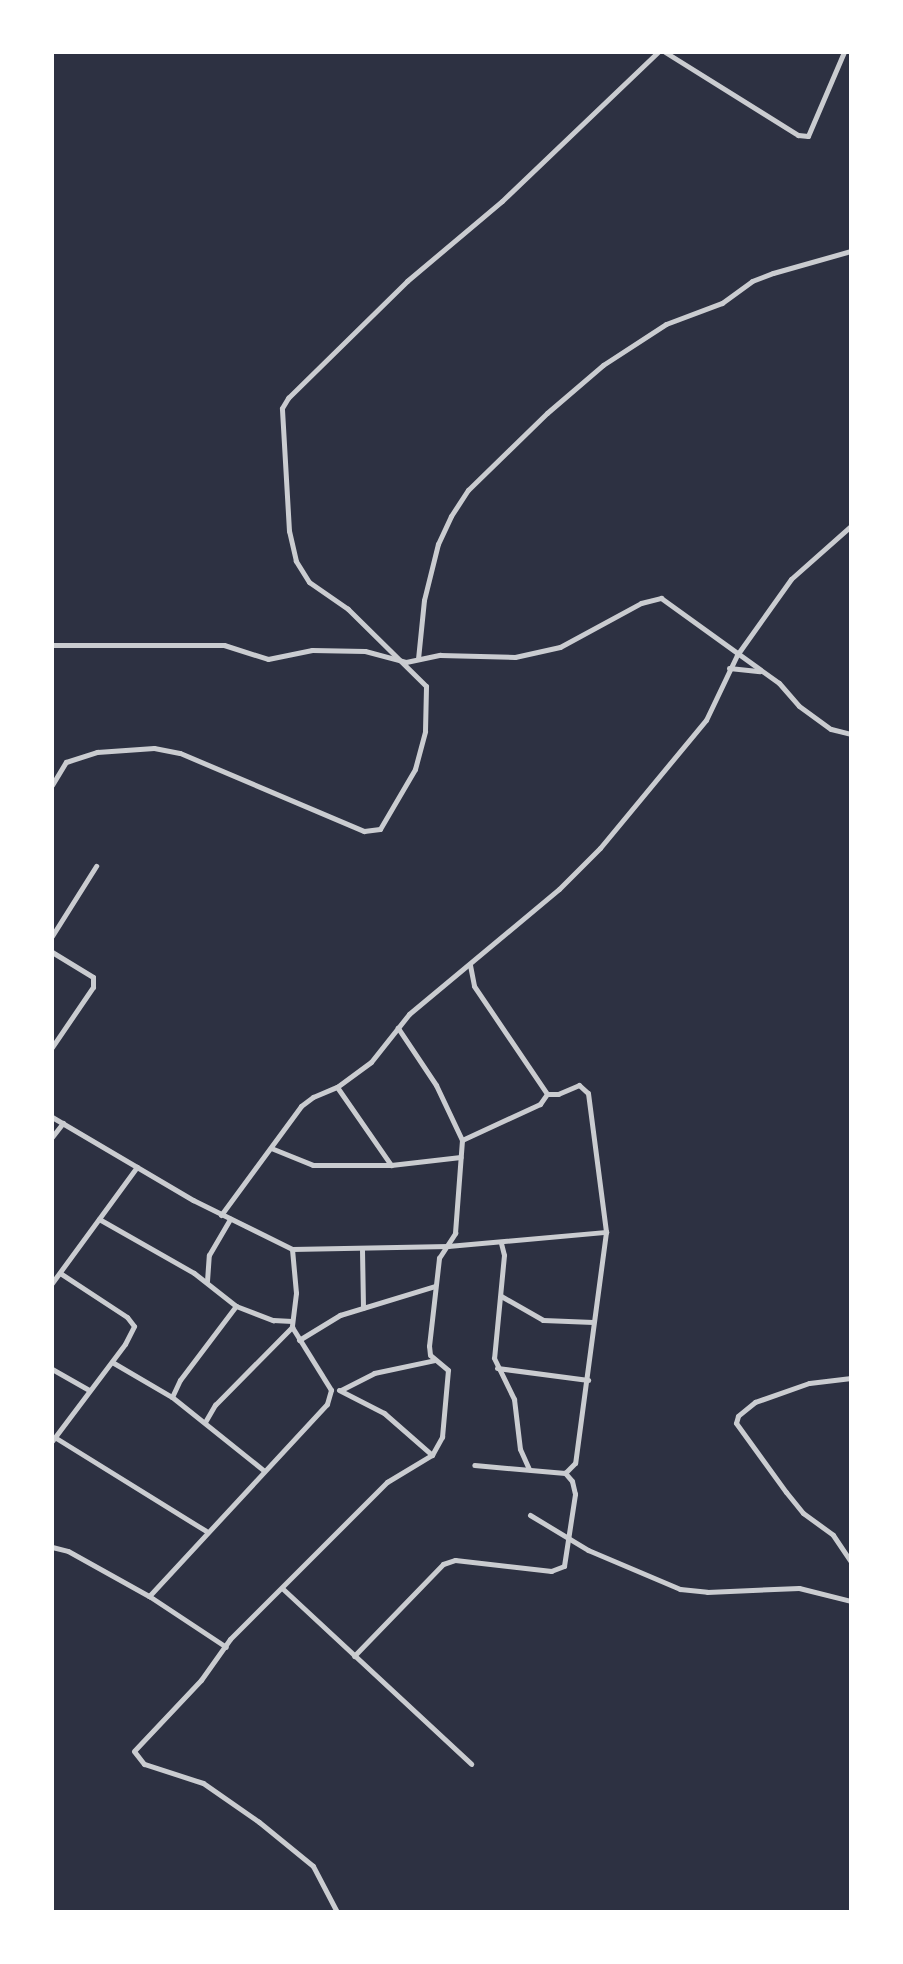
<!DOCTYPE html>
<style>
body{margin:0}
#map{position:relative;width:903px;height:1964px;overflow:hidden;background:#2d3142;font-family:"Public Sans",sans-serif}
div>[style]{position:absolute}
.minor>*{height:5px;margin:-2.5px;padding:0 2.5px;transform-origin:2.5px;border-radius:2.5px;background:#caccd0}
span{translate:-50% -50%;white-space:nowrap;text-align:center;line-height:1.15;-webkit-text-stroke:8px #fff;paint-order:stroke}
.frame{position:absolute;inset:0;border:54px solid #fff;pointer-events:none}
</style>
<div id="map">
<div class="minor">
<i style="left:665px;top:52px;width:157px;rotate:32deg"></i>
<i style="left:798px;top:135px;width:10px;rotate:6deg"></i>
<i style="left:808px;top:136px;width:91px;rotate:-66.8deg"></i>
<i style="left:52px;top:645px;width:172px"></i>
<i style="left:224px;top:645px;width:46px;rotate:17.7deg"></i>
<i style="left:268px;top:659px;width:45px;rotate:-11.6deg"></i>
<i style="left:312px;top:650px;width:53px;rotate:1.1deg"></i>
<i style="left:365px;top:651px;width:42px;rotate:15deg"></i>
<i style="left:406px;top:662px;width:35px;rotate:-12deg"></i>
<i style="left:440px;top:655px;width:75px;rotate:1.5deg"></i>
<i style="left:515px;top:657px;width:46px;rotate:-12.5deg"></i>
<i style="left:560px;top:647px;width:92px;rotate:-28.5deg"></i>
<i style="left:641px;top:603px;width:21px;rotate:-14deg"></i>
<i style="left:661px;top:598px;width:145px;rotate:35.8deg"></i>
<i style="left:779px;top:683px;width:30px;rotate:49deg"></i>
<i style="left:799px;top:706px;width:39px;rotate:36deg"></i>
<i style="left:831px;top:729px;width:21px;rotate:14deg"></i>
<i style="left:418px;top:659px;width:59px;rotate:-84.2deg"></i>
<i style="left:424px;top:600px;width:58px;rotate:-76deg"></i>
<i style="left:438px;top:544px;width:31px;rotate:-65deg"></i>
<i style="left:451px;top:516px;width:31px;rotate:-57deg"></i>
<i style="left:468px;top:490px;width:110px;rotate:-44.3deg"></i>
<i style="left:547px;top:413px;width:74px;rotate:-40.6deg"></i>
<i style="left:603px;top:365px;width:75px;rotate:-33.1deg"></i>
<i style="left:666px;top:324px;width:60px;rotate:-20.6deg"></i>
<i style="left:722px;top:303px;width:37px;rotate:-36deg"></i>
<i style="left:752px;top:281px;width:22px;rotate:-21deg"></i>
<i style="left:773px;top:273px;width:81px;rotate:-15.8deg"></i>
<i style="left:729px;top:668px;width:31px;rotate:6deg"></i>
<i style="left:52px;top:785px;width:27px;rotate:-59deg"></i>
<i style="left:66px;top:762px;width:33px;rotate:-18deg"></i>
<i style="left:97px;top:752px;width:57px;rotate:-4deg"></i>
<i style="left:154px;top:748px;width:26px;rotate:11deg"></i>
<i style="left:180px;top:753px;width:200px;rotate:23deg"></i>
<i style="left:364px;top:831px;width:16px;rotate:-7deg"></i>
<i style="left:380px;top:829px;width:69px;rotate:-59.7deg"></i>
<i style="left:415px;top:769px;width:39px;rotate:-75deg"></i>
<i style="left:425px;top:731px;width:45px;rotate:-88.7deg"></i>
<i style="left:426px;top:686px;width:110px;rotate:-135.4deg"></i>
<i style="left:348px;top:609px;width:47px;rotate:-145.3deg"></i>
<i style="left:309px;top:582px;width:25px;rotate:-122deg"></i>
<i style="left:296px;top:561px;width:31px;rotate:-103deg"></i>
<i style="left:289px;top:531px;width:123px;rotate:-93.3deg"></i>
<i style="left:282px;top:408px;width:12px;rotate:-59deg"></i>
<i style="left:288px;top:398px;width:167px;rotate:-44.5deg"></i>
<i style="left:407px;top:281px;width:124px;rotate:-40.1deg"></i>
<i style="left:502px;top:201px;width:216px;rotate:-43.7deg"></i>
<i style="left:52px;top:936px;width:83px;rotate:-57.8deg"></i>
<i style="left:52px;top:952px;width:48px;rotate:31.4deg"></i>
<i style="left:93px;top:977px;width:10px;rotate:90deg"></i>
<i style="left:93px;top:987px;width:73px;rotate:124.3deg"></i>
<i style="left:470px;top:965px;width:21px;rotate:79deg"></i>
<i style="left:474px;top:986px;width:130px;rotate:55.9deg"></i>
<i style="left:547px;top:1094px;width:11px"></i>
<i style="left:558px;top:1094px;width:23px;rotate:-23deg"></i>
<i style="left:579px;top:1085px;width:12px;rotate:42deg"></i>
<i style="left:588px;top:1093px;width:140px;rotate:82.6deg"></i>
<i style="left:606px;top:1232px;width:233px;rotate:97.6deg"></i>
<i style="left:575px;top:1463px;width:14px;rotate:135deg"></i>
<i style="left:565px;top:1473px;width:91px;rotate:-175deg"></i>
<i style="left:337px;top:1087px;width:95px;rotate:55.3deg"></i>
<i style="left:52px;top:1117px;width:164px;rotate:30.5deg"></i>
<i style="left:193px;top:1200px;width:110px;rotate:26.3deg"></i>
<i style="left:292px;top:1249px;width:44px;rotate:84.8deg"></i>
<i style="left:296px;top:1293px;width:34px;rotate:97deg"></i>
<i style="left:292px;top:1327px;width:74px;rotate:58.2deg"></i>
<i style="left:331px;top:1390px;width:15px;rotate:106deg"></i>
<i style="left:327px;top:1404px;width:262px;rotate:132.8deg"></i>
<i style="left:52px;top:1137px;width:18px;rotate:-52deg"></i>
<i style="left:462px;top:1140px;width:86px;rotate:-24.8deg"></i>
<i style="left:540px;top:1104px;width:12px;rotate:-55deg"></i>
<i style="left:271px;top:1148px;width:45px;rotate:22deg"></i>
<i style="left:313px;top:1165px;width:78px"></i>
<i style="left:391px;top:1165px;width:70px;rotate:-6.5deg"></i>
<i style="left:221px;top:1215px;width:135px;rotate:-53.7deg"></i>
<i style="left:301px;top:1106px;width:15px;rotate:-37deg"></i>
<i style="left:313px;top:1097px;width:26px;rotate:-23deg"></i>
<i style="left:337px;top:1087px;width:42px;rotate:-36.3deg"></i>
<i style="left:371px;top:1062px;width:61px;rotate:-51.6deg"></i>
<i style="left:409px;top:1014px;width:195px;rotate:-39.8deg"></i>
<i style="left:559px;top:889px;width:58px;rotate:-45deg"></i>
<i style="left:600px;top:848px;width:166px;rotate:-50.4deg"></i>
<i style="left:706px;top:720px;width:72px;rotate:-64.5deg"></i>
<i style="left:737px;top:655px;width:93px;rotate:-54.6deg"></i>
<i style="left:791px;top:579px;width:80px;rotate:-41.5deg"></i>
<i style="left:99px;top:1219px;width:109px;rotate:29.6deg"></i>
<i style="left:194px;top:1273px;width:53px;rotate:38.2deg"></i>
<i style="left:236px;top:1306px;width:40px;rotate:21deg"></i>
<i style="left:273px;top:1320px;width:19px;rotate:3deg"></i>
<i style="left:501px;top:1243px;width:12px;rotate:76deg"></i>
<i style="left:504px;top:1255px;width:103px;rotate:95.5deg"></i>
<i style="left:494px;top:1358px;width:46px;rotate:64deg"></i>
<i style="left:514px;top:1399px;width:50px;rotate:83.2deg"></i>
<i style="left:520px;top:1449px;width:22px;rotate:66deg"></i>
<i style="left:292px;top:1249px;width:156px;rotate:-1.1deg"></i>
<i style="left:448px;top:1246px;width:159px;rotate:-5.1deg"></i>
<i style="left:362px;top:1250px;width:58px;rotate:89deg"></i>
<i style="left:207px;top:1281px;width:26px;rotate:-86deg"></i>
<i style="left:209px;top:1255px;width:42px;rotate:-59.7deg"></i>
<i style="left:52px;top:1283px;width:144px;rotate:-53.8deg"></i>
<i style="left:501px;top:1296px;width:48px;rotate:29.7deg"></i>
<i style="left:543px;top:1320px;width:50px;rotate:2.3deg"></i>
<i style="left:299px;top:1340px;width:48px;rotate:-31.4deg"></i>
<i style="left:340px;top:1315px;width:99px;rotate:-17deg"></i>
<i style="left:112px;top:1362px;width:69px;rotate:30.3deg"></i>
<i style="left:172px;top:1397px;width:117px;rotate:38.7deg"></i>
<i style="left:497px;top:1368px;width:92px;rotate:7.5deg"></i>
<i style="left:52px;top:1369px;width:43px;rotate:29.6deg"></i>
<i style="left:851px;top:1378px;width:42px;rotate:173.2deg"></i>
<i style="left:809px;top:1383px;width:57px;rotate:160.6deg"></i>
<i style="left:755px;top:1402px;width:22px;rotate:141deg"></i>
<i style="left:738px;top:1416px;width:7px;rotate:106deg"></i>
<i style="left:736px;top:1423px;width:85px;rotate:54.1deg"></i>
<i style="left:786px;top:1492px;width:27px;rotate:51deg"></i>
<i style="left:803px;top:1513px;width:37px;rotate:36deg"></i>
<i style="left:833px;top:1535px;width:32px;rotate:56deg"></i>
<i style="left:339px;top:1390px;width:51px;rotate:27.1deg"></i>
<i style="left:384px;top:1413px;width:64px;rotate:41.2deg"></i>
<i style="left:341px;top:1390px;width:37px;rotate:-27deg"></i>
<i style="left:374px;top:1373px;width:62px;rotate:-12deg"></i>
<i style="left:172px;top:1397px;width:19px;rotate:-65deg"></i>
<i style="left:180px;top:1380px;width:93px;rotate:-52.9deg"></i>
<i style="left:205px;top:1422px;width:20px;rotate:-60deg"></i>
<i style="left:215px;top:1405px;width:110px;rotate:-45.4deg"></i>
<i style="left:56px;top:1438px;width:176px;rotate:31.8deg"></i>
<i style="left:52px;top:1441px;width:121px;rotate:-53deg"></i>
<i style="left:125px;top:1344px;width:20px;rotate:-63deg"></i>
<i style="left:134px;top:1326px;width:11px;rotate:-128deg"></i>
<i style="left:127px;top:1317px;width:80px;rotate:-146.7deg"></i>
<i style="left:530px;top:1515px;width:68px;rotate:31.1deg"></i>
<i style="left:588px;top:1550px;width:100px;rotate:23deg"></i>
<i style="left:680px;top:1589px;width:27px;rotate:6deg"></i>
<i style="left:707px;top:1592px;width:92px;rotate:-2.5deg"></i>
<i style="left:799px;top:1588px;width:54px;rotate:14deg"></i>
<i style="left:52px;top:1547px;width:16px;rotate:14deg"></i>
<i style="left:68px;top:1551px;width:93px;rotate:29.1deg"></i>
<i style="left:149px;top:1596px;width:92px;rotate:33.5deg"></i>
<i style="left:283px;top:1589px;width:257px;rotate:42.9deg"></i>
<i style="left:354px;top:1656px;width:128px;rotate:-45.9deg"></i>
<i style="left:443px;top:1564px;width:13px;rotate:-18deg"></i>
<i style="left:455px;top:1560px;width:97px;rotate:6.5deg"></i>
<i style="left:551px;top:1571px;width:14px;rotate:-21deg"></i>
<i style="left:564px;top:1566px;width:73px;rotate:-81.3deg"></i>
<i style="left:575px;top:1494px;width:13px;rotate:-103deg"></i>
<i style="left:572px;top:1481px;width:11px;rotate:-131deg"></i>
<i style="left:337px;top:1912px;width:52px;rotate:-117.6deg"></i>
<i style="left:313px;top:1866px;width:70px;rotate:-140.8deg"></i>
<i style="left:259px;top:1822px;width:68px;rotate:-145.1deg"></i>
<i style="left:203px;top:1783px;width:62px;rotate:-162.1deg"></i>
<i style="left:144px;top:1764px;width:16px;rotate:-128deg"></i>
<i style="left:134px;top:1751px;width:98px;rotate:-46.7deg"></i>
<i style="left:201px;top:1680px;width:50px;rotate:-54.7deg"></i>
<i style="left:230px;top:1639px;width:222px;rotate:-45deg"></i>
<i style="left:387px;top:1482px;width:52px;rotate:-31deg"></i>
<i style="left:432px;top:1455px;width:21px;rotate:-61deg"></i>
<i style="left:442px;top:1437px;width:67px;rotate:-84.9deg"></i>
<i style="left:448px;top:1370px;width:23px;rotate:-140deg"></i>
<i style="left:430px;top:1355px;width:9px;rotate:-96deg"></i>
<i style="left:429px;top:1346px;width:89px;rotate:-83.5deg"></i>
<i style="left:439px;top:1258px;width:30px;rotate:-57deg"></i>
<i style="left:455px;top:1233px;width:93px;rotate:-85.7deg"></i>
<i style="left:462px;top:1140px;width:61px;rotate:-115.3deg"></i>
<i style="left:436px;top:1085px;width:69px;rotate:-123.7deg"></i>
</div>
<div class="frame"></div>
</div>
